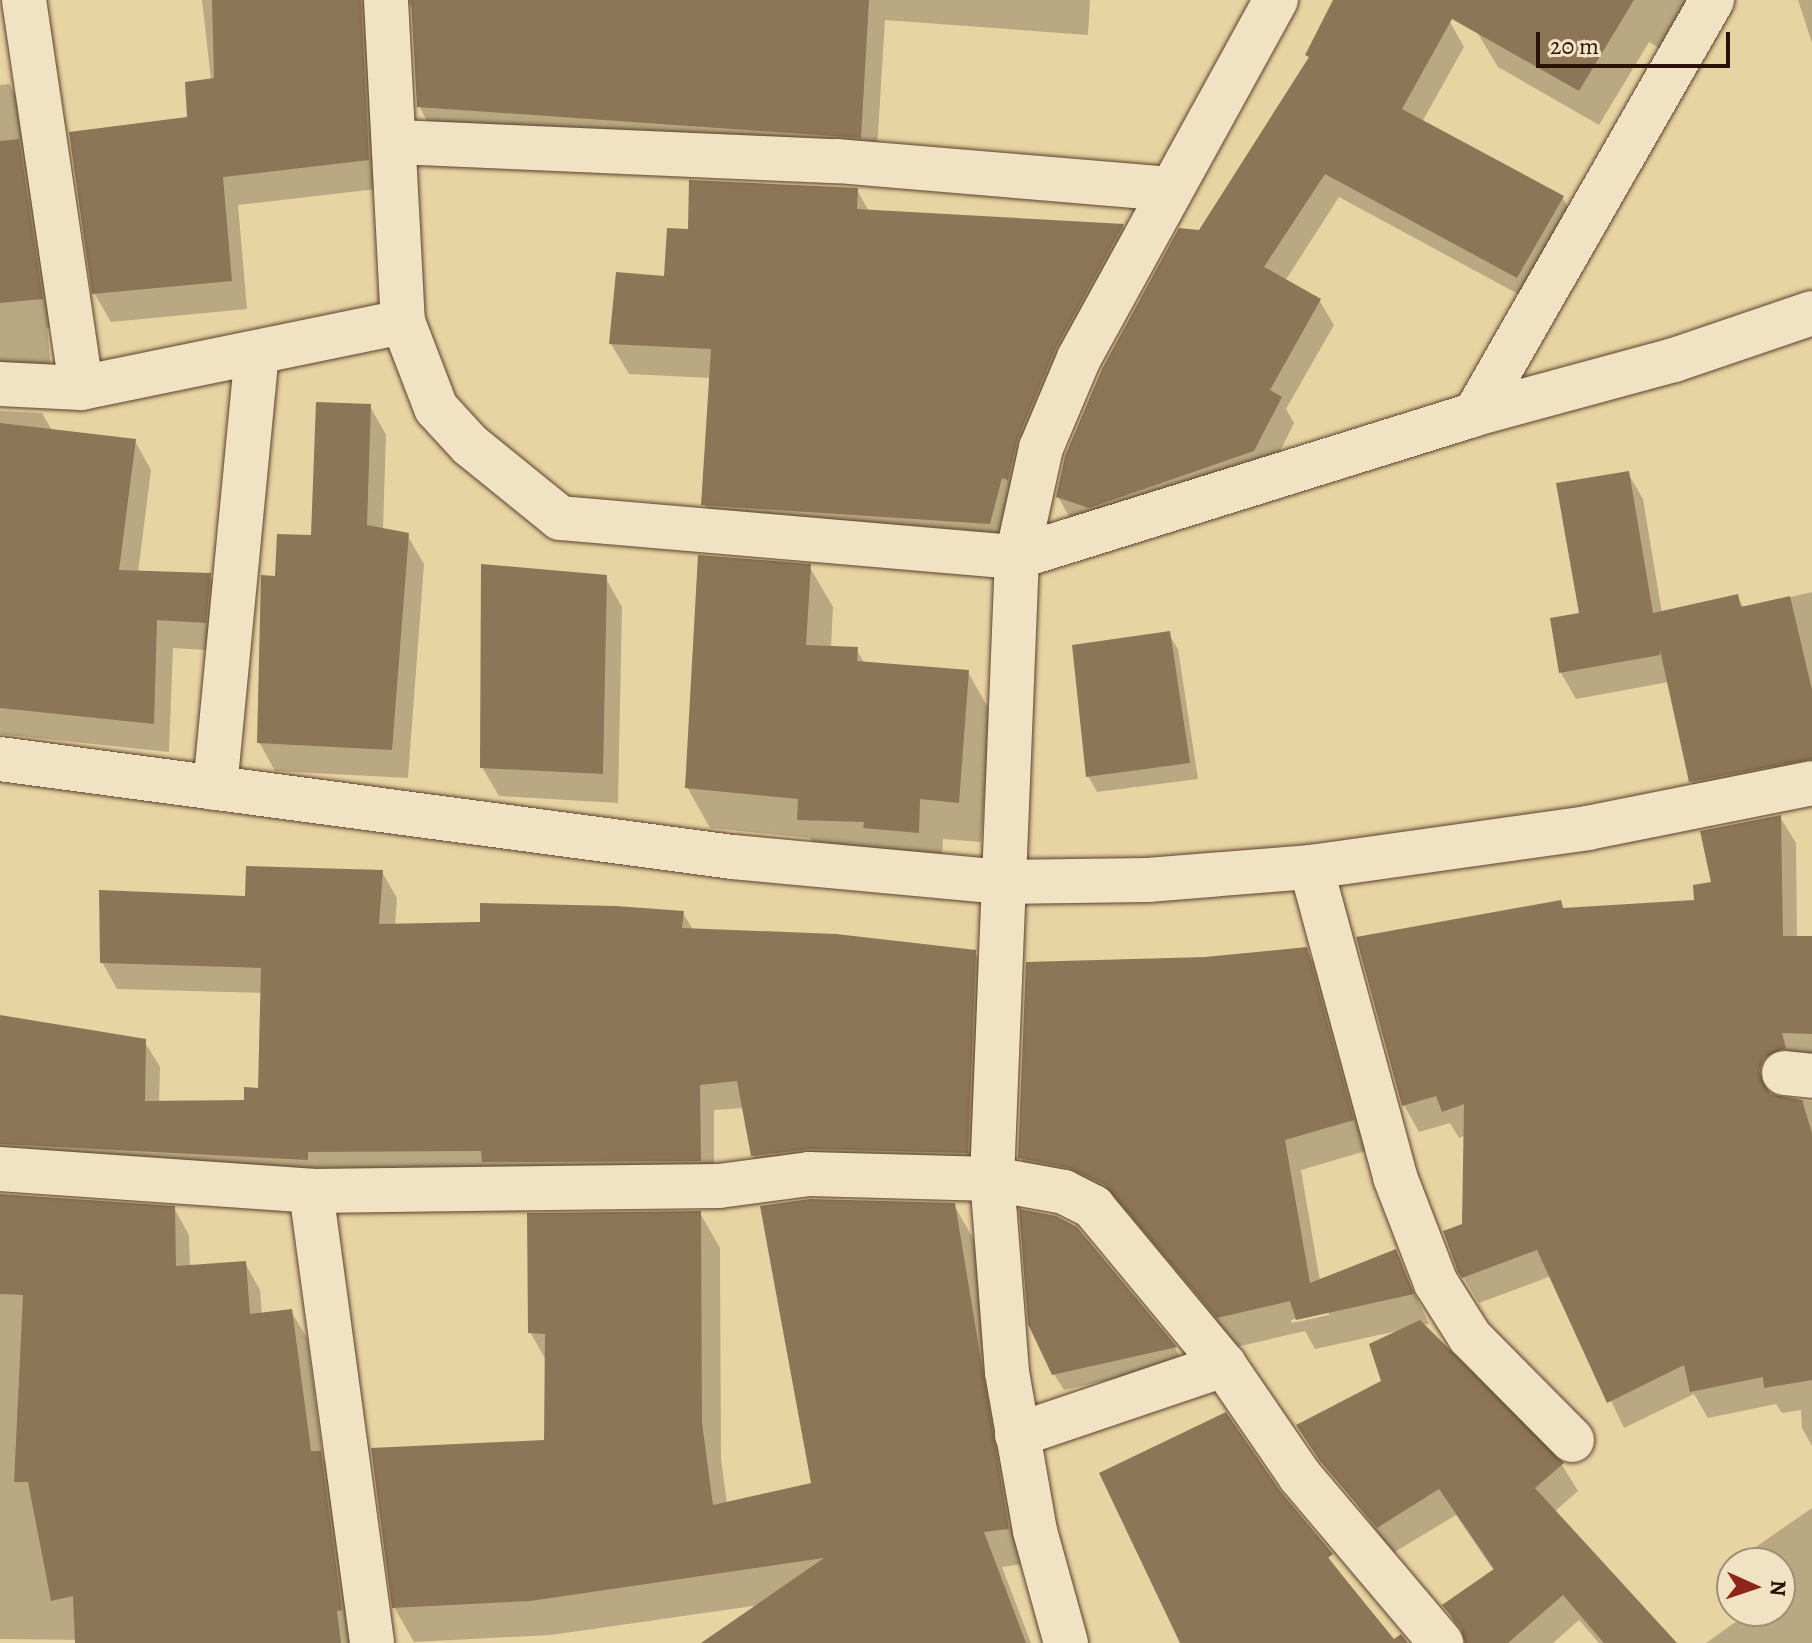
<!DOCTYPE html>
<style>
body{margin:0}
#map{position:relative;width:1812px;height:1643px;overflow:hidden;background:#e8d3a3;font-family:Alegreya,serif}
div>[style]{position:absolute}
.shadow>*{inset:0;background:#0003}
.building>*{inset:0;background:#8d7657}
.roads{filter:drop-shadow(0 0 2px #5a422c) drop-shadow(0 0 2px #5a422c)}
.minor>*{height:44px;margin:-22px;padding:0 22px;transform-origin:22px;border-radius:22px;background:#f0e2c3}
span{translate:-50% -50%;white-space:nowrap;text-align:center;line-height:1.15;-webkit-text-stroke:7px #f0e2c3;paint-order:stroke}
.north{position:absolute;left:1716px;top:1547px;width:80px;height:80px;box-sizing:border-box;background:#f0e2c3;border:2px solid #a18e77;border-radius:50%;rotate:93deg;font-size:22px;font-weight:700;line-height:32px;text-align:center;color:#2b1105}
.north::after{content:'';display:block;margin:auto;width:28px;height:36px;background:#8f2418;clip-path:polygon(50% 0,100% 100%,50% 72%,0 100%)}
.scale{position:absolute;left:1536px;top:32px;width:194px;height:36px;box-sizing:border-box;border:4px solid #2b1105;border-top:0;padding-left:10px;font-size:24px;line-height:28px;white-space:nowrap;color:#2b1105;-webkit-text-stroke:6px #f0e2c3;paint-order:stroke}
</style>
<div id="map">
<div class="shadow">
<i style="clip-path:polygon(202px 0,1090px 0,1088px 35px,885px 20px,876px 166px,435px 135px,419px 106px,413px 6px,401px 3px,385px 188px,238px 205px,247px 309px,111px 322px,94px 293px,211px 80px)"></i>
<i style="clip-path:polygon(1336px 0,1409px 0,1450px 22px,1464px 47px,1422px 122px,1562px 197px,1577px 222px,1531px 301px,1339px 197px,1285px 281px,1319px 300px,1334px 325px,1286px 409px,1294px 423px,1268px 476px,1072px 521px,1058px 497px,1200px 232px,1310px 59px,1307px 55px)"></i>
<i style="clip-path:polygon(1497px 0,1713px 0,1680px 61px,1649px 42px,1599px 125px,1498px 67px,1477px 32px)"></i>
<i style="clip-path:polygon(1798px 0,1812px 0,1812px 43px)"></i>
<i style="clip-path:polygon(9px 84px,26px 113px,58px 327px,47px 328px,53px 389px,0 394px,0 85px)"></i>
<i style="clip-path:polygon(857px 190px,869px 211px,1123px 226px,1140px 256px,1007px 554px,721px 535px,704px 504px,711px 378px,629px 374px,611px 344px,666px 278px,690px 231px)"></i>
<i style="clip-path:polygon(370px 406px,386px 435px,383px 530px,407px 535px,424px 564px,408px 778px,275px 771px,259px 742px,262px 577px,277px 578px,313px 538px)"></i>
<i style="clip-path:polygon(0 411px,42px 413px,53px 432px,135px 441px,151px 470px,138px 573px,209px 575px,226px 604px,221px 651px,173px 648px,169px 752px,0 734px)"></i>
<i style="clip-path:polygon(1628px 473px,1643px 499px,1662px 613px,1737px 596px,1744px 608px,1812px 592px,1812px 787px,1706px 808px,1691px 781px,1669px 682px,1576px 699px,1561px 673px)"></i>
<i style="clip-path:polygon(809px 566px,833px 607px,831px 648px,856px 649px,865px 664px,968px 672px,991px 713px,981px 842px,943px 839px,941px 873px,823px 860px,810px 838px,710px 828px,687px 787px)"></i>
<i style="clip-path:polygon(605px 577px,622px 607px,618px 803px,499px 796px,482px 767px)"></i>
<i style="clip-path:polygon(1168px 633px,1178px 649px,1198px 779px,1097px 792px,1088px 776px)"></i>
<i style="clip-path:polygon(1780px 817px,1796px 843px,1797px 938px,1812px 938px,1812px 1075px,1779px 1084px,1774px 1096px,1812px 1102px,1812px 1446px,1802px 1428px,1801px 1410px,1782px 1413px,1776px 1404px,1708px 1418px,1694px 1394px,1624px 1428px,1551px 1276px,1479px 1303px,1460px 1271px,1466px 1135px,1459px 1138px,1450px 1123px,1419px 1132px,1404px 1105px,1560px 902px,1564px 910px,1696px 902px)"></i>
<i style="clip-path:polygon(382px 872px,397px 898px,395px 926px,683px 913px,694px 931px,975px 952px,990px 978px,982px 1179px,768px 1182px,753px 1156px,744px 1108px,714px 1110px,714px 1187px,0 1179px,0 1016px,144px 1041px,160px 1067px,159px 1103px,246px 1102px,260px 1090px,263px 993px,117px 989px,102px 962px,247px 898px)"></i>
<i style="clip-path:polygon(evenodd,1306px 949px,1323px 979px,1369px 1150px,1301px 1170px,1320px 1281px,1395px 1252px,1429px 1324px,1423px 1325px,1562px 1465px,1578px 1491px,1554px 1512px,1673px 1643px,1599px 1643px,1579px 1620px,1553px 1643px,1466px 1643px,1445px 1606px,1494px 1571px,1456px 1515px,1393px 1553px,1298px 1426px,1384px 1382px,1397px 1331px,1315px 1349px,1305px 1331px,1236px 1347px,1037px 1187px,1020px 1158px,1205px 959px,1306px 949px,1329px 1311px,1329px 1315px,1292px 1323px,1291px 1320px,1329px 1311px)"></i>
<i style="clip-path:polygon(0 1196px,174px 1208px,189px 1235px,190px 1267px,245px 1263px,260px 1290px,262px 1315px,291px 1311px,307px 1338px,323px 1458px,335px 1479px,354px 1643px,0 1639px)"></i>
<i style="clip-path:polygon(954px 1205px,974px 1240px,1028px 1563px,1002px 1567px,1031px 1643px,705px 1643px,760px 1605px,551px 1635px,414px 1642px,394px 1607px,546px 1442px,547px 1362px,530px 1332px,700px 1213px,720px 1248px,721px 1459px,727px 1504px,813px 1485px)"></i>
<i style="clip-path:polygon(1076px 1228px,1175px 1348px,1184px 1363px,1064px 1390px,1054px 1374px)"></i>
<i style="clip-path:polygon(1279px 1493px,1394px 1642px,1407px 1643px,1182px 1643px)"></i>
<i style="clip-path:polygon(1812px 1508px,1812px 1643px,1706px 1643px,1751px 1611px,1780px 1611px,1780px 1563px,1753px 1563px,1747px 1553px)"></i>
</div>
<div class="building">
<i style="clip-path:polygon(212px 0,361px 0,369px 160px,223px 177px,232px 281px,92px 294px,69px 132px,187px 117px,185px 82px,214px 78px)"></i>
<i style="clip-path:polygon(411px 0,869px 0,861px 138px,417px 107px)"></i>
<i style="clip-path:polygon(1333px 0,1634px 0,1579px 91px,1452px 19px,1402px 109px,1564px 196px,1517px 278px,1325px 174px,1264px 267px,1321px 299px,1270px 390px,1282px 397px,1254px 451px,1089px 508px,1056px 497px,1065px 456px,1102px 369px,1179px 228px,1199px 230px,1309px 57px,1305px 55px)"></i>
<i style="clip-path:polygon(19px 139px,43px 299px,0 303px,0 141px)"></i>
<i style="clip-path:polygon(689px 180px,858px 188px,857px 209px,1124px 224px,1056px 348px,1018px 438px,1008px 480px,1002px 478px,990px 524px,701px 505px,711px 349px,609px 344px,616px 272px,664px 276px,667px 228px,688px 229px)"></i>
<i style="clip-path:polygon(316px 402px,371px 404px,367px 525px,409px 533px,392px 750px,257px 743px,261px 575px,275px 576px,277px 534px,311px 535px)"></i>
<i style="clip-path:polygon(0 423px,136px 439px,119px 570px,211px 573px,206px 623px,157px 620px,154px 724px,0 708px)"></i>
<i style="clip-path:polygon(1629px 471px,1653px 613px,1738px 594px,1741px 607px,1790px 596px,1812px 690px,1812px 759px,1689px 782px,1660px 650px,1660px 655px,1559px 673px,1550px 618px,1579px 613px,1556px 483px)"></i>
<i style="clip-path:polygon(698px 555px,811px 564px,806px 645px,858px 647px,857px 661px,969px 670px,959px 803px,920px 799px,919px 833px,863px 828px,864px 822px,797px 820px,798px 799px,685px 788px)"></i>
<i style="clip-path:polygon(481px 564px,607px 575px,603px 774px,480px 768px)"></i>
<i style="clip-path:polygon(1170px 631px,1190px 763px,1086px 777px,1072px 645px)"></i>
<i style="clip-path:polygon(1781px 815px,1783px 936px,1812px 936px,1812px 1034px,1782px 1033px,1786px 1048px,1764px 1058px,1759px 1071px,1770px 1094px,1802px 1100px,1812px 1133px,1812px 1380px,1764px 1388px,1763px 1377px,1690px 1392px,1684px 1365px,1607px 1403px,1537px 1250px,1462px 1278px,1458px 1272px,1443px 1231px,1462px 1224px,1464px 1104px,1442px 1112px,1436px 1096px,1402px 1106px,1356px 937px,1561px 900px,1563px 908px,1694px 900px,1693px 885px,1711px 882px,1700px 831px)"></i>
<i style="clip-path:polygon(246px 866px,383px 870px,379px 924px,480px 922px,480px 903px,616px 906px,684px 911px,682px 928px,836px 934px,976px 950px,968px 1153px,810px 1149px,751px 1156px,737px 1081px,700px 1085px,701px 1161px,482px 1162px,481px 1151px,308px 1152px,308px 1160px,0 1144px,0 1015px,146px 1039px,145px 1101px,244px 1100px,244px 1087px,258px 1088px,261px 968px,100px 963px,99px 890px,245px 896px)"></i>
<i style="clip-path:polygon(1307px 947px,1354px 1120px,1285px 1140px,1310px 1283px,1396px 1249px,1414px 1294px,1296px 1320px,1290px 1301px,1217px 1318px,1105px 1185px,1069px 1168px,1018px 1158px,1026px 962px,1205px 957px)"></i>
<i style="clip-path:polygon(0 1194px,175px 1206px,176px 1266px,246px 1261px,250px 1314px,292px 1309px,311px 1451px,321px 1451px,342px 1610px,337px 1611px,341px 1643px,75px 1643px,73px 1596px,51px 1601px,28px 1482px,14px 1482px,23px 1295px,0 1294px)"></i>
<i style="clip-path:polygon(810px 1199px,955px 1203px,1009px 1529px,984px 1532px,1026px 1643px,701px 1643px,824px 1558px,530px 1601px,392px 1608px,371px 1448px,544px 1440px,545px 1334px,528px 1333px,527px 1213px,701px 1211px,702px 1423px,713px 1505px,811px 1483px,760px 1206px)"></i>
<i style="clip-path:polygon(1019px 1209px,1056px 1216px,1077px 1227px,1177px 1347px,1052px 1375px,1028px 1324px)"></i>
<i style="clip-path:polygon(1420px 1320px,1564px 1463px,1535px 1488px,1677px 1643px,1604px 1643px,1563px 1595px,1508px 1643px,1465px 1643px,1461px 1628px,1442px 1605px,1494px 1569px,1439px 1489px,1377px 1528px,1320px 1461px,1296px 1425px,1381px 1381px,1369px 1344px)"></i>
<i style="clip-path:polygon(1226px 1412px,1281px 1492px,1333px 1554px,1328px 1558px,1394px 1639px,1401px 1634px,1408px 1643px,1180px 1643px,1099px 1473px)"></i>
</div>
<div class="roads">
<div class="minor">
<i style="left:24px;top:0;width:392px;rotate:81.6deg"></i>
<i style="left:386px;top:0;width:322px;rotate:87deg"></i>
<i style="left:403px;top:322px;width:92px;rotate:69deg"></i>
<i style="left:436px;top:408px;width:50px;rotate:47.4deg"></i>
<i style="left:470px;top:445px;width:116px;rotate:39deg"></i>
<i style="left:560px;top:518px;width:459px;rotate:4.9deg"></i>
<i style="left:1017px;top:557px;width:480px;rotate:-17.3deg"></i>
<i style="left:1475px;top:414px;width:206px;rotate:-15.2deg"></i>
<i style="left:1674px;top:360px;width:146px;rotate:-18.8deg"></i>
<i style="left:396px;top:142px;width:441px;rotate:2.5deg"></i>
<i style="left:837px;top:161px;width:333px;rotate:4.8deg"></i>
<i style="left:0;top:384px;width:81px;rotate:2.8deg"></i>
<i style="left:81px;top:388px;width:329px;rotate:-11.6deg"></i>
<i style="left:1475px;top:414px;width:477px;rotate:-60.2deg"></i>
<i style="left:0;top:759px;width:740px;rotate:7.62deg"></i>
<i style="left:733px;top:857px;width:268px;rotate:5.3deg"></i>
<i style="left:1000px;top:882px;width:148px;rotate:-0.8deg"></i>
<i style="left:1148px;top:880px;width:164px;rotate:-4.6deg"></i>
<i style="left:1311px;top:867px;width:279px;rotate:-8deg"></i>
<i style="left:1587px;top:828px;width:229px;rotate:-11.3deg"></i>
<i style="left:215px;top:788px;width:436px;rotate:-84.5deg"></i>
<i style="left:1311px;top:867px;width:321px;rotate:74.8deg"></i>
<i style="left:1395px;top:1177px;width:114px;rotate:68.9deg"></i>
<i style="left:1436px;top:1283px;width:64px;rotate:57.8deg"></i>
<i style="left:1470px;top:1337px;width:145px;rotate:45.3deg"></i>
<i style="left:1784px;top:1073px;width:28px;rotate:6deg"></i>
<i style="left:0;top:1169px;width:312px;rotate:4deg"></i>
<i style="left:311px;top:1191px;width:408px;rotate:-0.7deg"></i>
<i style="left:719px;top:1186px;width:91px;rotate:-7.6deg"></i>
<i style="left:809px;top:1174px;width:183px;rotate:1.6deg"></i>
<i style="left:992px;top:1179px;width:73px;rotate:10.2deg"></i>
<i style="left:1064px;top:1192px;width:33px;rotate:27deg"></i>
<i style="left:1093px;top:1207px;width:205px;rotate:50.3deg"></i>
<i style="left:1224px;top:1365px;width:135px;rotate:55.6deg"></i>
<i style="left:1300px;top:1476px;width:219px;rotate:49.8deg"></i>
<i style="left:311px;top:1191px;width:456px;rotate:82.3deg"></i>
<i style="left:1017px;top:1435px;width:219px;rotate:-18.7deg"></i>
<i style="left:1066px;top:1643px;width:116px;rotate:-105.5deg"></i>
<i style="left:1035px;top:1531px;width:161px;rotate:-100deg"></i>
<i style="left:1007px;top:1372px;width:194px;rotate:-94.4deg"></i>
<i style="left:992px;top:1179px;width:623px;rotate:-87.7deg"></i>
<i style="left:1017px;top:557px;width:112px;rotate:-77.6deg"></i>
<i style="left:1041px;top:448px;width:98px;rotate:-67.1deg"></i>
<i style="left:1079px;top:358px;width:409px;rotate:-61.2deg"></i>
</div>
</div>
<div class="north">N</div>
<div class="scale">20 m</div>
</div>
